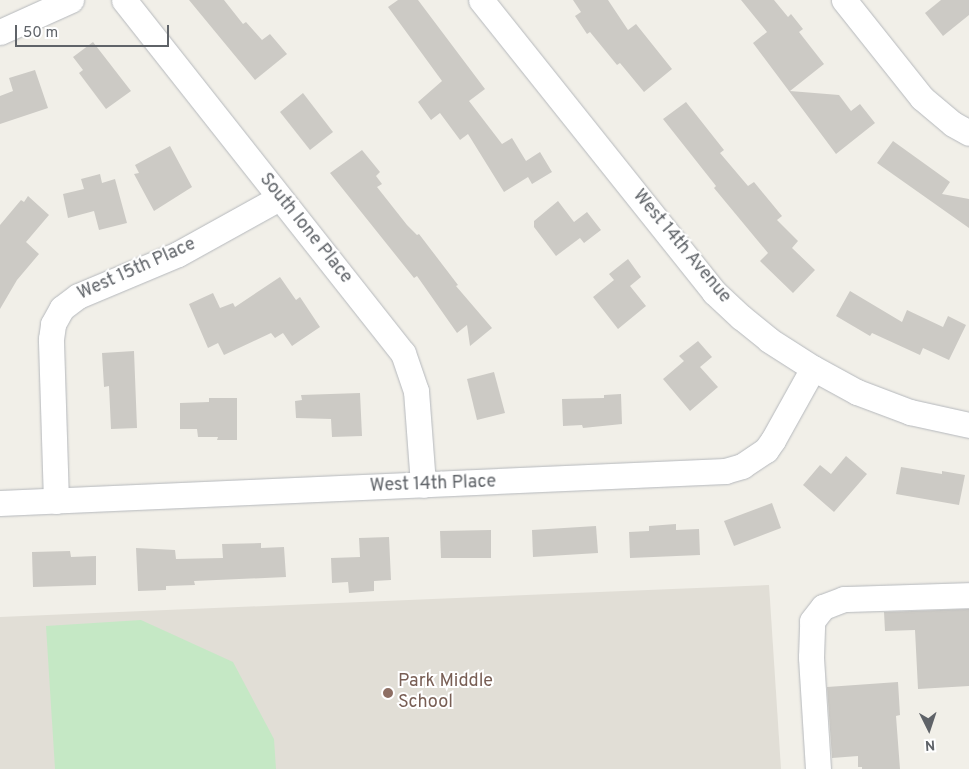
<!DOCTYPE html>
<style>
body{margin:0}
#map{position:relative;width:969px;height:769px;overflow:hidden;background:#f1efe8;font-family:Overpass,sans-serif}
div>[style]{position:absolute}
.education>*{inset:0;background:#e1ded6}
.green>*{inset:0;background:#c5e8c5}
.building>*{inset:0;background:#cccac5}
.roads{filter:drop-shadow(0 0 1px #b5b8bc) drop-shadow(0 0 1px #b5b8bc)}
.minor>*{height:25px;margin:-12.5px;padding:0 12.5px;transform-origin:12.5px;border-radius:12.5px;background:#fff}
.dots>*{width:14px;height:14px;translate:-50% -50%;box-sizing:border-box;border:2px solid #fff;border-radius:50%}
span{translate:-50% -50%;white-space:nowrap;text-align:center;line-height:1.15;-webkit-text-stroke:4px #fff;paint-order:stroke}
.street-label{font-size:18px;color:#5f6368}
.education-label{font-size:18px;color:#785e54}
.left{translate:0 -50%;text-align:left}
.north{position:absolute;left:904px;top:704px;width:50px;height:50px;-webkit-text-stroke:4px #fff;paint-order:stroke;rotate:176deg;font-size:14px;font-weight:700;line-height:20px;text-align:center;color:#5f6368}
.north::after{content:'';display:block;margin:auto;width:18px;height:22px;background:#5f6368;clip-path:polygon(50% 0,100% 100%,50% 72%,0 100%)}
.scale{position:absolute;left:15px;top:25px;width:154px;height:22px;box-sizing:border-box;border:2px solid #5f6368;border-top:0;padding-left:6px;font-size:15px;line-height:18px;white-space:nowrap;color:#5f6368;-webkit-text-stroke:4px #fff;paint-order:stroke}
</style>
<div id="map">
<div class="education">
<i style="clip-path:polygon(769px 585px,781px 769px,0 769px,0 617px)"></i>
</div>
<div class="green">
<i style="clip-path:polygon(141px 620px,233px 662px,274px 739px,276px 769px,55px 769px,46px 626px)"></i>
</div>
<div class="building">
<i style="clip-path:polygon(189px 0,224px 0,243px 24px,246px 22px,262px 40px,270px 34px,287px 54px,255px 80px)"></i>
<i style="clip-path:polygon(398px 0,418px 0,485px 89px,469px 101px,502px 144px,512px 138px,526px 161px,540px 152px,552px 172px,532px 184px,528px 177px,504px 192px,468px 134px,460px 140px,440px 113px,431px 120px,418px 102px,442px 81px,388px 7px)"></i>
<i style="clip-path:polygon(573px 0,608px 0,628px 30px,636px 24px,672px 69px,644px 92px,620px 63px,617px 65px,590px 32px,587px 34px,575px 16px,581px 12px)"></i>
<i style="clip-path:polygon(741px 0,774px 0,788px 17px,791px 14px,803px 29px,799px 32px,824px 64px,790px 91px,839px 95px,851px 111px,860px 104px,875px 123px,836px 154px,753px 43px,767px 32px)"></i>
<i style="clip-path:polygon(941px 0,969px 0,969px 15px,943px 36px,925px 13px)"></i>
<i style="clip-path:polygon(93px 42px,131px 91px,106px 109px,79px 73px,83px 70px,73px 57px)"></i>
<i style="clip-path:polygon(35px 70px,48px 108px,0 124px,0 96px,13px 91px,9px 78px)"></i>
<i style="clip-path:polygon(303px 93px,333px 132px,310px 150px,280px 112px)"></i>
<i style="clip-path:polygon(686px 102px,724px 150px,720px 153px,748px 186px,754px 182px,782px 216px,777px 220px,798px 241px,792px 248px,815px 270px,793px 293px,760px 261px,768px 253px,714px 188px,716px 186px,663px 119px)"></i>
<i style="clip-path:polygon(893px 141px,950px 182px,942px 194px,969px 199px,969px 228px,877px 163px)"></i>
<i style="clip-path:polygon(170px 146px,192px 187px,154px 211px,134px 174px,139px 173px,135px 165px)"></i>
<i style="clip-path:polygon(362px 150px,380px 172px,376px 176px,382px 184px,377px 187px,407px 225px,417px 235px,419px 234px,458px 285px,456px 286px,492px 328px,470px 346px,467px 325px,457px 333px,417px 276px,414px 278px,330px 173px)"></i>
<i style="clip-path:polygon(100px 174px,102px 183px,115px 179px,127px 223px,99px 230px,94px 211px,68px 218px,63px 194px,84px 189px,81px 179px)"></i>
<i style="clip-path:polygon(28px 196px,49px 215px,26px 242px,39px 254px,17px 280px,0 309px,0 225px,21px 200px,24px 202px)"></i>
<i style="clip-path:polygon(558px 201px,574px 222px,587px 212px,601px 230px,584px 243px,580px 238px,556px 256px,534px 227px,534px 221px)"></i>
<i style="clip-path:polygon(628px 259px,641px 277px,630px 286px,646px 306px,618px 329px,593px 297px,614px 280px,609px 274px)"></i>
<i style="clip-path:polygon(280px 277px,296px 300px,300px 297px,320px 327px,292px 346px,283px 333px,275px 338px,271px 333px,224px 355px,218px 343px,208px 348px,189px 304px,213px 293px,220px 308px,233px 303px,235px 307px)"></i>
<i style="clip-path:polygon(850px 291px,902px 322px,907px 310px,943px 327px,948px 316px,966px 325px,949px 360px,923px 348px,920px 355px,872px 333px,870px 336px,836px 316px)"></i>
<i style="clip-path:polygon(698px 341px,712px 357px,700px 367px,718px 387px,690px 411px,663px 379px,684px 361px,679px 356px)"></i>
<i style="clip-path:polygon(134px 351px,137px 428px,111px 429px,109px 386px,104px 387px,102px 353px)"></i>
<i style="clip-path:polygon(494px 372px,505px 413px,477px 420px,467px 379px)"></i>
<i style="clip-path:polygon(360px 393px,362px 436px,332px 437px,331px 419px,296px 418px,295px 401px,302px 400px,301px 395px)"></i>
<i style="clip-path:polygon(621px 394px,622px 424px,583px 428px,582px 425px,563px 426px,562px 399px,604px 398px,604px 395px)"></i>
<i style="clip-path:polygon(209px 398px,237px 398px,237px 440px,217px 440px,218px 437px,198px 437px,197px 429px,180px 429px,180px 403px,209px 402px)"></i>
<i style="clip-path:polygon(846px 456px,867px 474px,834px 512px,803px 485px,820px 465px,831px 474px)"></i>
<i style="clip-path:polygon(901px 467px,942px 474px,942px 471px,965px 475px,959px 505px,896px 494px)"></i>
<i style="clip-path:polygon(772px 503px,781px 528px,734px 546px,724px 521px)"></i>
<i style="clip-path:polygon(676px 524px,676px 530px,699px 529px,700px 555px,630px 558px,629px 532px,649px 531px,649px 526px)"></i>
<i style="clip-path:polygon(596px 526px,598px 553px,533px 557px,532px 530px)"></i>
<i style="clip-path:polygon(491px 530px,491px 558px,441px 558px,440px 531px)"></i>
<i style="clip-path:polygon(389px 537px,391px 580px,374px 581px,374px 591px,349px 593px,348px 582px,332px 583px,331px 558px,360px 557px,359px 538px)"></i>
<i style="clip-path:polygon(261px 543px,261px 548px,284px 547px,286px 577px,194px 581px,195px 585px,166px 586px,166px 590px,138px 591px,136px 548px,175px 550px,176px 559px,223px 558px,222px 544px)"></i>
<i style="clip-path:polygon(70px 551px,71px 557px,96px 556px,96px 585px,33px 587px,32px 552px)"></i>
<i style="clip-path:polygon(969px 609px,969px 686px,918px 689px,915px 630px,885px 631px,884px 612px)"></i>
<i style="clip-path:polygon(898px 682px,900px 715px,896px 716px,900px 769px,862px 769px,862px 767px,858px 767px,858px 756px,832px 758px,827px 687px)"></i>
</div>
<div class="roads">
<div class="minor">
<i style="left:124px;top:0;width:450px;rotate:51.7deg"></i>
<i style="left:403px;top:353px;width:40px;rotate:71.1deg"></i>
<i style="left:416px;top:391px;width:94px;rotate:85.7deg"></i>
<i style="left:481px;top:0;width:374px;rotate:51.4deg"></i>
<i style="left:714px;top:292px;width:37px;rotate:43deg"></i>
<i style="left:741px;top:317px;width:36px;rotate:39deg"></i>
<i style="left:769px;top:340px;width:52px;rotate:32.5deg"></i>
<i style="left:813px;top:368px;width:50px;rotate:28.6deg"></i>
<i style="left:857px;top:392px;width:57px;rotate:20.7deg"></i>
<i style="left:910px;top:412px;width:60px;rotate:12.4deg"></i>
<i style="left:844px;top:0;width:125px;rotate:51.5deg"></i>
<i style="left:922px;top:98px;width:40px;rotate:40deg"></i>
<i style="left:953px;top:124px;width:18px;rotate:29deg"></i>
<i style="left:0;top:32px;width:78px;rotate:-24.3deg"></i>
<i style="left:56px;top:501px;width:162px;rotate:-91.8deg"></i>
<i style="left:51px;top:339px;width:15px;rotate:-82deg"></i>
<i style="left:53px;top:324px;width:18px;rotate:-61deg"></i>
<i style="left:62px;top:308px;width:20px;rotate:-37deg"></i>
<i style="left:78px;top:296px;width:108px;rotate:-22.8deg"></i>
<i style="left:178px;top:254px;width:115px;rotate:-29deg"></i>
<i style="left:0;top:503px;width:726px;rotate:-2.53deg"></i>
<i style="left:725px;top:471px;width:18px;rotate:-16deg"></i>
<i style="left:742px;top:466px;width:29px;rotate:-34deg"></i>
<i style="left:766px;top:450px;width:12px;rotate:-55deg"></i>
<i style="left:773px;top:440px;width:82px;rotate:-60.9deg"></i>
<i style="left:818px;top:769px;width:112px;rotate:-93.6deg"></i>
<i style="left:811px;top:657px;width:36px;rotate:-88deg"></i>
<i style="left:812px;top:621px;width:18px;rotate:-52deg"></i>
<i style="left:823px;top:607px;width:22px;rotate:-21deg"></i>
<i style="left:844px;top:599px;width:125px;rotate:-1.8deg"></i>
</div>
</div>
<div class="dots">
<i style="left:388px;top:693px;background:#8d6e63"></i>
</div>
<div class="street-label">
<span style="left:305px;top:229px;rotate:51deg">South Ione Place</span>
<span style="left:681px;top:247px;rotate:50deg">West 14th Avenue</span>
<span style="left:137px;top:270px;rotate:-24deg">West 15th Place</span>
<span style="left:433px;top:485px;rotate:-2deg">West 14th Place</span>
</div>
<div class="education-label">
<span class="left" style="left:398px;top:693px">Park Middle<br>School</span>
</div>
<div class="north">N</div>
<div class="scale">50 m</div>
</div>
